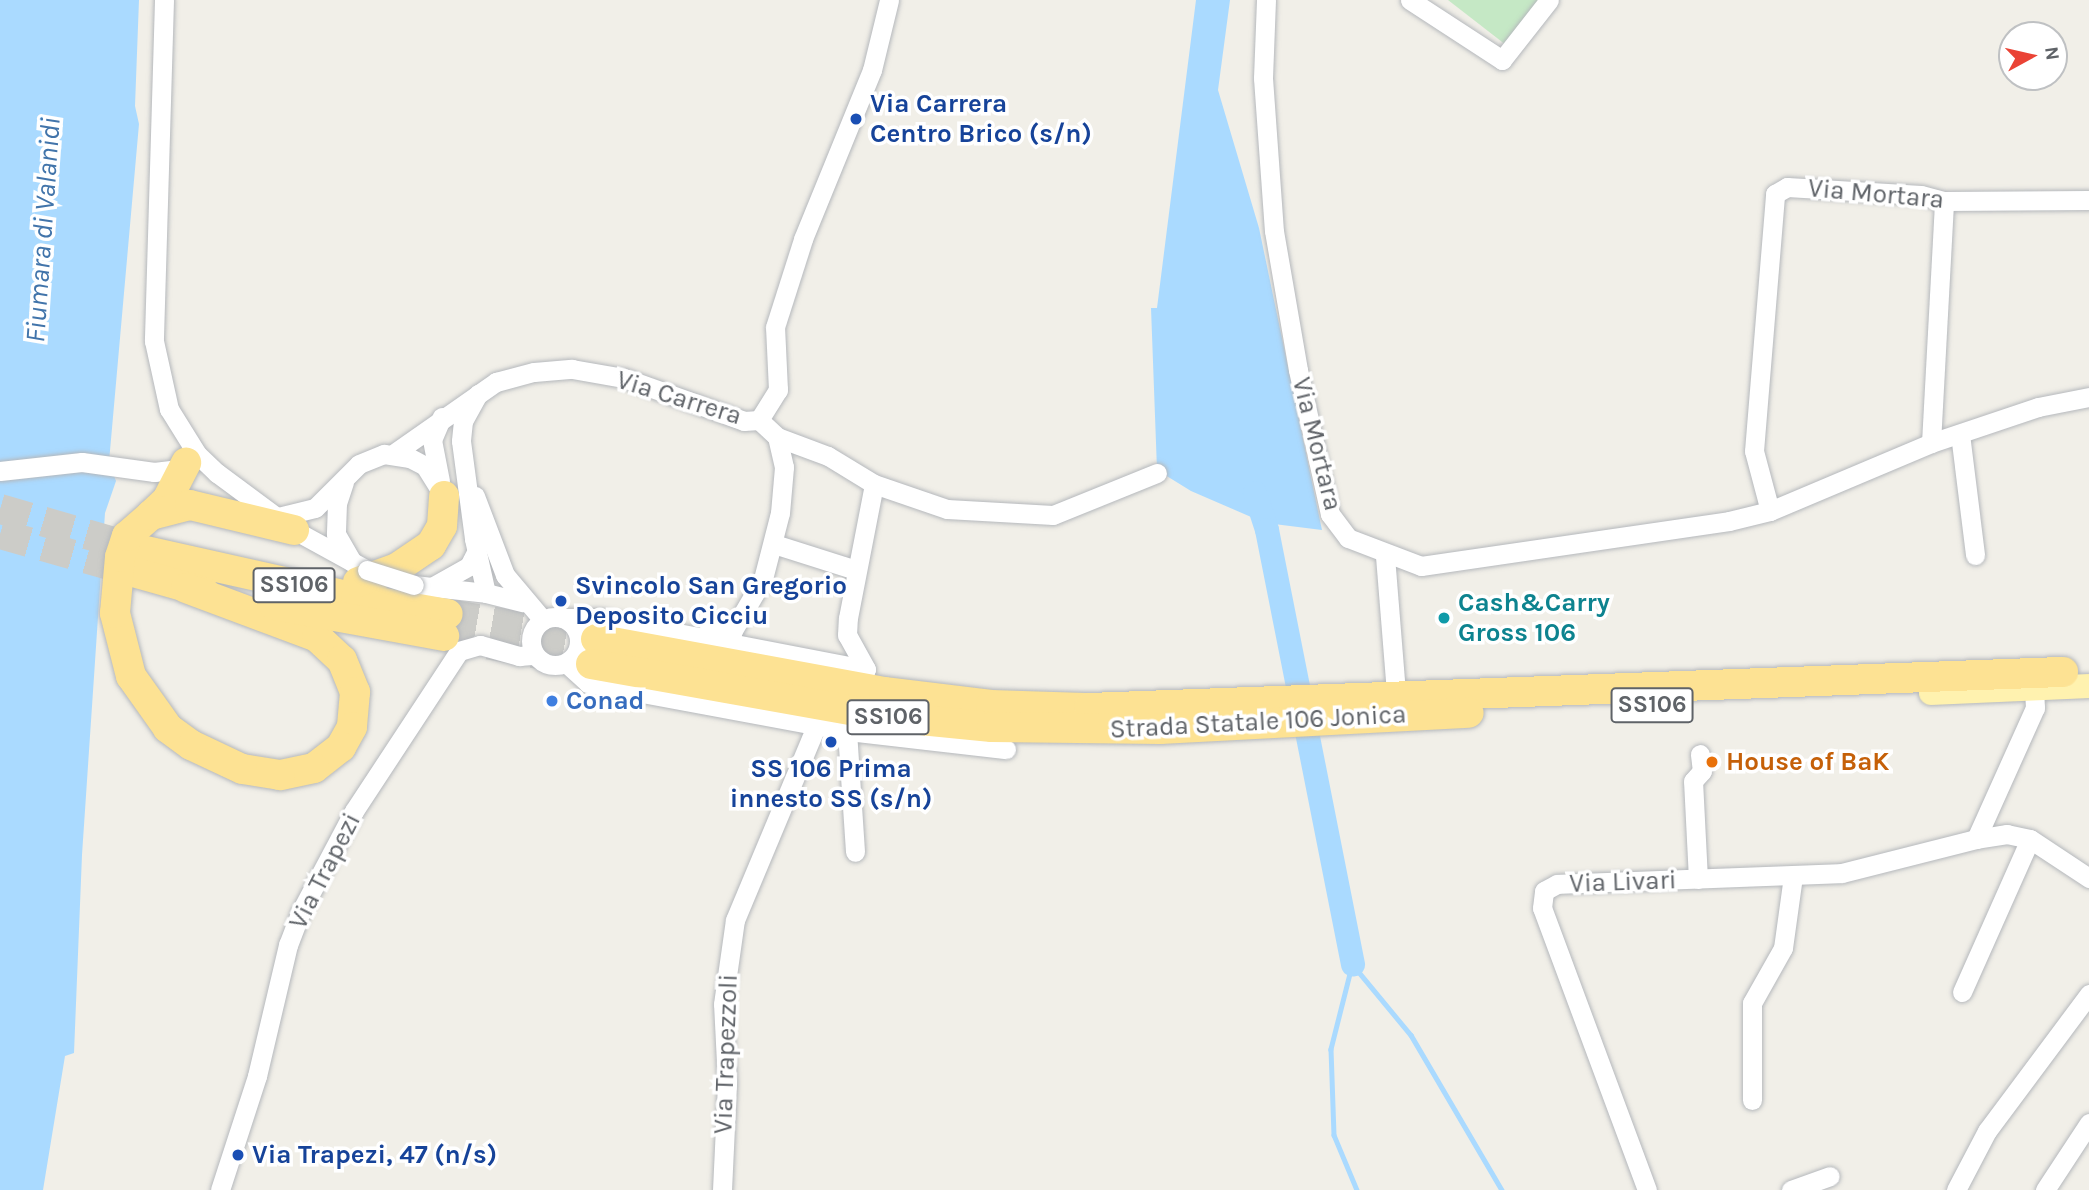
<!DOCTYPE html>
<style>
body{margin:0}
#map{position:relative;width:2089px;height:1190px;overflow:hidden;background:#f1efe8;font-family:Karla,sans-serif}
div>[style]{position:absolute}
.green>*{inset:0;background:#c5e8c5}
.water>*{inset:0;background:#aadaff}
.stream>*{height:4.5px;margin:-2.25px;padding:0 2.25px;transform-origin:2.25px;border-radius:2.25px;background:#aadaff}
.river>*{height:24px;margin:-12px;padding:0 12px;transform-origin:12px;border-radius:12px;background:#aadaff}
.highway-tunnel>*{height:30px;margin-top:-15px;transform-origin:0;background:repeating-linear-gradient(90deg,#ccccc8 0 30px,transparent 0 45px)}
.roads{filter:drop-shadow(0 0 2px #b5b8bc) drop-shadow(0 0 2px #b5b8bc)}
.minor>*{height:19px;margin:-9.5px;padding:0 9.5px;transform-origin:9.5px;border-radius:9.5px;background:#fff}
.minor>.ring{margin:-9.5px;padding:0;box-sizing:content-box;background:none;border:19px solid #fff;border-radius:50%}
.major>*{height:24px;margin:-12px;padding:0 12px;transform-origin:12px;border-radius:12px;background:#fff2af}
.highway>*{height:30px;margin:-15px;padding:0 15px;transform-origin:15px;border-radius:15px;background:#fde293}
.bridges{filter:drop-shadow(0 0 2px #b5b8bc) drop-shadow(0 0 2px #b5b8bc)}
.minor-bridge>*{height:19px;margin:-9.5px;padding:0 9.5px;transform-origin:9.5px;border-radius:9.5px;background:#fff}
.dots>*{width:19px;height:19px;translate:-50% -50%;box-sizing:border-box;border:4px solid #fff;border-radius:50%}
span{translate:-50% -50%;white-space:nowrap;text-align:center;line-height:1.15;-webkit-text-stroke:7px #fff;paint-order:stroke}
.shield-label span{padding:2px 5px;background:#fff;border:2px solid;border-radius:5px;-webkit-text-stroke-width:0}
.shield-label{font-size:24px;color:#5f6368;font-weight:700}
.transit-label{font-size:26px;color:#164399;font-weight:700}
.left{translate:0 -50%;text-align:left}
.street-label{font-size:26px;color:#5f6368}
.culture-label{font-size:26px;color:#0d838f;font-weight:700}
.shop-label{font-size:26px;color:#366cbe;font-weight:700}
.food-label{font-size:26px;color:#c56008;font-weight:700}
.water-label{font-size:28px;color:#4174aa;font-style:italic}
.north{position:absolute;left:1998px;top:21px;width:70px;height:70px;box-sizing:border-box;background:#fff;border:2px solid #bfc1c3;border-radius:50%;rotate:82deg;font-size:19px;font-weight:700;line-height:28px;text-align:center;color:#5f6368}
.north::after{content:'';display:block;margin:auto;width:24px;height:32px;background:#ea4335;clip-path:polygon(50% 0,100% 100%,50% 72%,0 100%)}
</style>
<div id="map">
<div class="green">
<i style="clip-path:polygon(1448px 0,1540px 0,1506px 45px)"></i>
</div>
<div class="water">
<i style="clip-path:polygon(0 0,139px 0,135px 106px,139px 124px,109px 462px,116px 481px,105px 513px,82px 855px,74px 1053px,65px 1056px,43px 1190px,0 1190px)"></i>
<i style="clip-path:polygon(1196px 0,1230px 0,1218px 90px,1259px 228px,1322px 530px,1265px 523px,1191px 491px,1157px 470px,1151px 308px,1157px 308px)"></i>
</div>
<div class="stream">
<i style="left:1353px;top:965px;width:91px;rotate:50.4deg"></i>
<i style="left:1411px;top:1035px;width:180px;rotate:59.6deg"></i>
<i style="left:1352px;top:966px;width:86px;rotate:104.2deg"></i>
<i style="left:1331px;top:1049px;width:86px;rotate:88deg"></i>
<i style="left:1334px;top:1135px;width:60px;rotate:67.3deg"></i>
</div>
<div class="river">
<i style="left:1255px;top:493px;width:39px;rotate:72deg"></i>
<i style="left:1267px;top:530px;width:443px;rotate:78.8deg"></i>
</div>
<div class="highway-tunnel">
<i style="left:0;top:509px;width:147px;rotate:16.2deg"></i>
<i style="left:0;top:534px;width:142px;rotate:15.9deg"></i>
<i style="left:448px;top:614px;width:150px;rotate:9.6deg"></i>
<i style="left:444px;top:636px;width:150px;rotate:10.8deg"></i>
</div>
<div class="roads">
<div class="minor">
<i style="left:164px;top:0;width:341px;rotate:91.7deg"></i>
<i style="left:154px;top:341px;width:70px;rotate:77.6deg"></i>
<i style="left:169px;top:409px;width:53px;rotate:58.1deg"></i>
<i style="left:197px;top:454px;width:28px;rotate:44deg"></i>
<i style="left:217px;top:473px;width:96px;rotate:36.5deg"></i>
<i style="left:294px;top:530px;width:83px;rotate:28.7deg"></i>
<i style="left:1266px;top:0;width:78px;rotate:92.2deg"></i>
<i style="left:1263px;top:78px;width:153px;rotate:85.9deg"></i>
<i style="left:1274px;top:231px;width:141px;rotate:80.2deg"></i>
<i style="left:1298px;top:370px;width:148px;rotate:77.5deg"></i>
<i style="left:1330px;top:514px;width:30px;rotate:53deg"></i>
<i style="left:1348px;top:538px;width:78px;rotate:21deg"></i>
<i style="left:1421px;top:566px;width:311px;rotate:-8.3deg"></i>
<i style="left:1729px;top:521px;width:42px;rotate:-13.7deg"></i>
<i style="left:1770px;top:511px;width:175px;rotate:-22.9deg"></i>
<i style="left:1931px;top:443px;width:113px;rotate:-18.6deg"></i>
<i style="left:2038px;top:407px;width:52px;rotate:-11.1deg"></i>
<i style="left:1410px;top:0;width:110px;rotate:33.1deg"></i>
<i style="left:1502px;top:60px;width:76px;rotate:-51.9deg"></i>
<i style="left:478px;top:394px;width:31px;rotate:119deg"></i>
<i style="left:463px;top:421px;width:20px;rotate:96deg"></i>
<i style="left:461px;top:441px;width:99px;rotate:82.4deg"></i>
<i style="left:474px;top:539px;width:55px;rotate:77.5deg"></i>
<i style="left:759px;top:420px;width:25px;rotate:43deg"></i>
<i style="left:777px;top:437px;width:54px;rotate:20.4deg"></i>
<i style="left:828px;top:456px;width:54px;rotate:31.3deg"></i>
<i style="left:874px;top:484px;width:77px;rotate:18.9deg"></i>
<i style="left:947px;top:509px;width:106px;rotate:3.2deg"></i>
<i style="left:1053px;top:515px;width:112px;rotate:-22deg"></i>
<i style="left:1960px;top:434px;width:122px;rotate:82.9deg"></i>
<i style="left:1931px;top:443px;width:242px;rotate:-86.9deg"></i>
<i style="left:393px;top:454px;width:126px;rotate:-35deg"></i>
<i style="left:496px;top:382px;width:39px;rotate:-15deg"></i>
<i style="left:534px;top:372px;width:38px;rotate:-5deg"></i>
<i style="left:572px;top:369px;width:53px;rotate:9.8deg"></i>
<i style="left:624px;top:378px;width:127px;rotate:19.7deg"></i>
<i style="left:744px;top:421px;width:15px;rotate:-4deg"></i>
<i style="left:759px;top:420px;width:36px;rotate:-58deg"></i>
<i style="left:778px;top:390px;width:63px;rotate:-92.7deg"></i>
<i style="left:775px;top:327px;width:92px;rotate:-72.3deg"></i>
<i style="left:803px;top:239px;width:183px;rotate:-67.8deg"></i>
<i style="left:872px;top:70px;width:72px;rotate:-76.3deg"></i>
<i style="left:0;top:471px;width:82px;rotate:-6.3deg"></i>
<i style="left:82px;top:462px;width:73px;rotate:7.9deg"></i>
<i style="left:154px;top:472px;width:23px;rotate:-7deg"></i>
<i style="left:177px;top:469px;width:13px;rotate:-39deg"></i>
<i style="left:440px;top:481px;width:42px;rotate:-101deg"></i>
<i style="left:432px;top:440px;width:25px;rotate:-67deg"></i>
<i style="left:344px;top:482px;width:22px;rotate:108deg"></i>
<i style="left:337px;top:503px;width:31px;rotate:92deg"></i>
<i style="left:336px;top:534px;width:32px;rotate:60deg"></i>
<i style="left:475px;top:496px;width:85px;rotate:69.2deg"></i>
<i style="left:505px;top:575px;width:59px;rotate:49.8deg"></i>
<i style="left:1770px;top:511px;width:62px;rotate:-104.9deg"></i>
<i style="left:1754px;top:451px;width:258px;rotate:-85.3deg"></i>
<i style="left:1775px;top:194px;width:14px;rotate:-30deg"></i>
<i style="left:1787px;top:187px;width:134px;rotate:3.4deg"></i>
<i style="left:1921px;top:195px;width:24px;rotate:15deg"></i>
<i style="left:1944px;top:201px;width:145px;rotate:-0.4deg"></i>
<i style="left:274px;top:518px;width:42px;rotate:-13.7deg"></i>
<i style="left:315px;top:508px;width:62px;rotate:-45deg"></i>
<i style="left:359px;top:464px;width:27px;rotate:-22deg"></i>
<i style="left:384px;top:454px;width:26px;rotate:9deg"></i>
<i style="left:410px;top:458px;width:17px;rotate:28deg"></i>
<i style="left:425px;top:466px;width:36px;rotate:58deg"></i>
<i style="left:774px;top:544px;width:86px;rotate:17.6deg"></i>
<i style="left:1385px;top:556px;width:138px;rotate:85.4deg"></i>
<i style="left:414px;top:585px;width:72px;rotate:6.3deg"></i>
<i style="left:486px;top:593px;width:38px;rotate:14deg"></i>
<i style="left:430px;top:588px;width:45px;rotate:-29.4deg"></i>
<i style="left:469px;top:566px;width:16px;rotate:-63deg"></i>
<i class="ring" style="left:531px;top:617px;width:29px;height:29px"></i>
<i style="left:562px;top:618px;width:38px"></i>
<i style="left:600px;top:618px;width:271px;rotate:10.9deg"></i>
<i style="left:709px;top:627px;width:24px;rotate:12deg"></i>
<i style="left:732px;top:632px;width:61px;rotate:-59.7deg"></i>
<i style="left:763px;top:579px;width:68px;rotate:-75.6deg"></i>
<i style="left:780px;top:513px;width:46px;rotate:-85deg"></i>
<i style="left:784px;top:467px;width:31px;rotate:-103deg"></i>
<i style="left:566px;top:663px;width:30px;rotate:42deg"></i>
<i style="left:588px;top:683px;width:263px;rotate:10.5deg"></i>
<i style="left:847px;top:731px;width:160px;rotate:6.5deg"></i>
<i style="left:866px;top:669px;width:39px;rotate:-119deg"></i>
<i style="left:847px;top:635px;width:17px;rotate:-87deg"></i>
<i style="left:848px;top:618px;width:136px;rotate:-79deg"></i>
<i style="left:847px;top:731px;width:121px;rotate:86.2deg"></i>
<i style="left:2030px;top:839px;width:71px;rotate:33.5deg"></i>
<i style="left:1698px;top:879px;width:98px;rotate:-92.9deg"></i>
<i style="left:1693px;top:781px;width:13px;rotate:-48deg"></i>
<i style="left:1702px;top:771px;width:17px;rotate:-97deg"></i>
<i style="left:1962px;top:992px;width:167px;rotate:-66deg"></i>
<i style="left:2030px;top:839px;width:24px;rotate:-168deg"></i>
<i style="left:2007px;top:834px;width:31px;rotate:171deg"></i>
<i style="left:1752px;top:1100px;width:97px;rotate:-90deg"></i>
<i style="left:1752px;top:1003px;width:63px;rotate:-60.6deg"></i>
<i style="left:1783px;top:948px;width:73px;rotate:-82.1deg"></i>
<i style="left:220px;top:1190px;width:120px;rotate:-72deg"></i>
<i style="left:257px;top:1076px;width:135px;rotate:-76.7deg"></i>
<i style="left:288px;top:945px;width:34px;rotate:-69deg"></i>
<i style="left:300px;top:913px;width:115px;rotate:-62.1deg"></i>
<i style="left:354px;top:811px;width:191px;rotate:-56.7deg"></i>
<i style="left:459px;top:651px;width:22px;rotate:-16deg"></i>
<i style="left:480px;top:645px;width:41px;rotate:15.8deg"></i>
<i style="left:519px;top:656px;width:16px;rotate:-4deg"></i>
<i style="left:722px;top:1190px;width:108px;rotate:-87.3deg"></i>
<i style="left:727px;top:1082px;width:78px;rotate:-92.9deg"></i>
<i style="left:723px;top:1004px;width:85px;rotate:-81.9deg"></i>
<i style="left:735px;top:920px;width:210px;rotate:-67.3deg"></i>
<i style="left:1647px;top:1190px;width:301px;rotate:-110.4deg"></i>
<i style="left:1542px;top:908px;width:17px;rotate:-83deg"></i>
<i style="left:1544px;top:891px;width:15px;rotate:-28deg"></i>
<i style="left:1557px;top:884px;width:285px;rotate:-2.2deg"></i>
<i style="left:1842px;top:873px;width:138px;rotate:-14.2deg"></i>
<i style="left:1976px;top:839px;width:144px;rotate:-65.8deg"></i>
<i style="left:2035px;top:708px;width:19px;rotate:-93deg"></i>
<i style="left:1791px;top:1190px;width:41px;rotate:-19.7deg"></i>
<i style="left:1956px;top:1190px;width:67px;rotate:-62.3deg"></i>
<i style="left:1987px;top:1131px;width:171px;rotate:-53.3deg"></i>
<i style="left:2045px;top:1190px;width:80px;rotate:-56.7deg"></i>
</div>
<div class="major">
<i style="left:1931px;top:693px;width:158px;rotate:-2.5deg"></i>
</div>
<div class="highway">
<i style="left:151px;top:515px;width:22px;rotate:-43deg"></i>
<i style="left:167px;top:500px;width:42px;rotate:-62.8deg"></i>
<i style="left:141px;top:550px;width:220px;rotate:12.6deg"></i>
<i style="left:356px;top:598px;width:93px;rotate:9.9deg"></i>
<i style="left:137px;top:573px;width:70px;rotate:15.8deg"></i>
<i style="left:358px;top:582px;width:41px;rotate:-19.7deg"></i>
<i style="left:397px;top:568px;width:41px;rotate:-34.1deg"></i>
<i style="left:431px;top:545px;width:22px;rotate:-60deg"></i>
<i style="left:442px;top:526px;width:30px;rotate:-86deg"></i>
<i style="left:186px;top:588px;width:140px;rotate:20.5deg"></i>
<i style="left:317px;top:637px;width:34px;rotate:43deg"></i>
<i style="left:342px;top:660px;width:35px;rotate:68deg"></i>
<i style="left:355px;top:692px;width:35px;rotate:95deg"></i>
<i style="left:352px;top:727px;width:23px;rotate:119deg"></i>
<i style="left:341px;top:747px;width:34px;rotate:142deg"></i>
<i style="left:314px;top:768px;width:35px;rotate:168deg"></i>
<i style="left:280px;top:775px;width:38px;rotate:-171deg"></i>
<i style="left:242px;top:769px;width:56px;rotate:-154.8deg"></i>
<i style="left:191px;top:745px;width:29px;rotate:-144deg"></i>
<i style="left:168px;top:728px;width:64px;rotate:-125.4deg"></i>
<i style="left:131px;top:676px;width:65px;rotate:-104.3deg"></i>
<i style="left:115px;top:613px;width:56px;rotate:-84.9deg"></i>
<i style="left:120px;top:557px;width:22px;rotate:-72deg"></i>
<i style="left:127px;top:536px;width:32px;rotate:-41deg"></i>
<i style="left:151px;top:515px;width:40px;rotate:-14.4deg"></i>
<i style="left:190px;top:505px;width:107px;rotate:13.5deg"></i>
<i style="left:274px;top:605px;width:173px;rotate:10.3deg"></i>
<i style="left:596px;top:639px;width:293px;rotate:10.4deg"></i>
<i style="left:884px;top:692px;width:108px;rotate:6.9deg"></i>
<i style="left:991px;top:705px;width:98px;rotate:1.8deg"></i>
<i style="left:1089px;top:708px;width:975px;rotate:-2.12deg"></i>
<i style="left:591px;top:664px;width:304px;rotate:10.1deg"></i>
<i style="left:890px;top:717px;width:102px;rotate:5.6deg"></i>
<i style="left:992px;top:727px;width:168px;rotate:0.7deg"></i>
<i style="left:1160px;top:729px;width:309px;rotate:-3deg"></i>
</div>
</div>
<div class="bridges">
<div class="minor-bridge">
<i style="left:367px;top:570px;width:49px;rotate:17.7deg"></i>
</div>
</div>
<div class="dots">
<i style="left:856px;top:119px;background:#1a4fb4"></i>
<i style="left:561px;top:601px;background:#1a4fb4"></i>
<i style="left:1444px;top:618px;background:#0f9aa8"></i>
<i style="left:552px;top:701px;background:#3f7fe0"></i>
<i style="left:831px;top:742px;background:#1a4fb4"></i>
<i style="left:1712px;top:762px;background:#e8710a"></i>
<i style="left:238px;top:1155px;background:#1a4fb4"></i>
</div>
<div class="shield-label">
<span style="left:294px;top:585px">SS106</span>
<span style="left:1652px;top:705px">SS106</span>
<span style="left:888px;top:717px">SS106</span>
</div>
<div class="transit-label">
<span class="left" style="left:870px;top:119px">Via Carrera<br>Centro Brico (s/n)</span>
<span class="left" style="left:575px;top:601px">Svincolo San Gregorio<br>Deposito Cicciu</span>
<span style="left:831px;top:784px">SS 106 Prima<br>innesto SS (s/n)</span>
<span class="left" style="left:252px;top:1155px">Via Trapezi, 47 (n/s)</span>
</div>
<div class="street-label">
<span style="left:1876px;top:194px;rotate:5deg">Via Mortara</span>
<span style="left:679px;top:398px;rotate:17deg">Via Carrera</span>
<span style="left:1317px;top:444px;rotate:76deg">Via Mortara</span>
<span style="left:1258px;top:722px;rotate:-3deg">Strada Statale 106 Jonica</span>
<span style="left:325px;top:871px;rotate:-63deg">Via Trapezi</span>
<span style="left:1623px;top:882px;rotate:-2deg">Via Livari</span>
<span style="left:726px;top:1054px;rotate:-88deg">Via Trapezzoli</span>
</div>
<div class="culture-label">
<span class="left" style="left:1458px;top:618px">Cash&amp;Carry<br>Gross 106</span>
</div>
<div class="shop-label">
<span class="left" style="left:566px;top:701px">Conad</span>
</div>
<div class="food-label">
<span class="left" style="left:1726px;top:762px">House of BaK</span>
</div>
<div class="water-label">
<span style="left:43px;top:230px;rotate:-86deg">Fiumara di Valanidi</span>
</div>
<div class="north">N</div>
</div>
